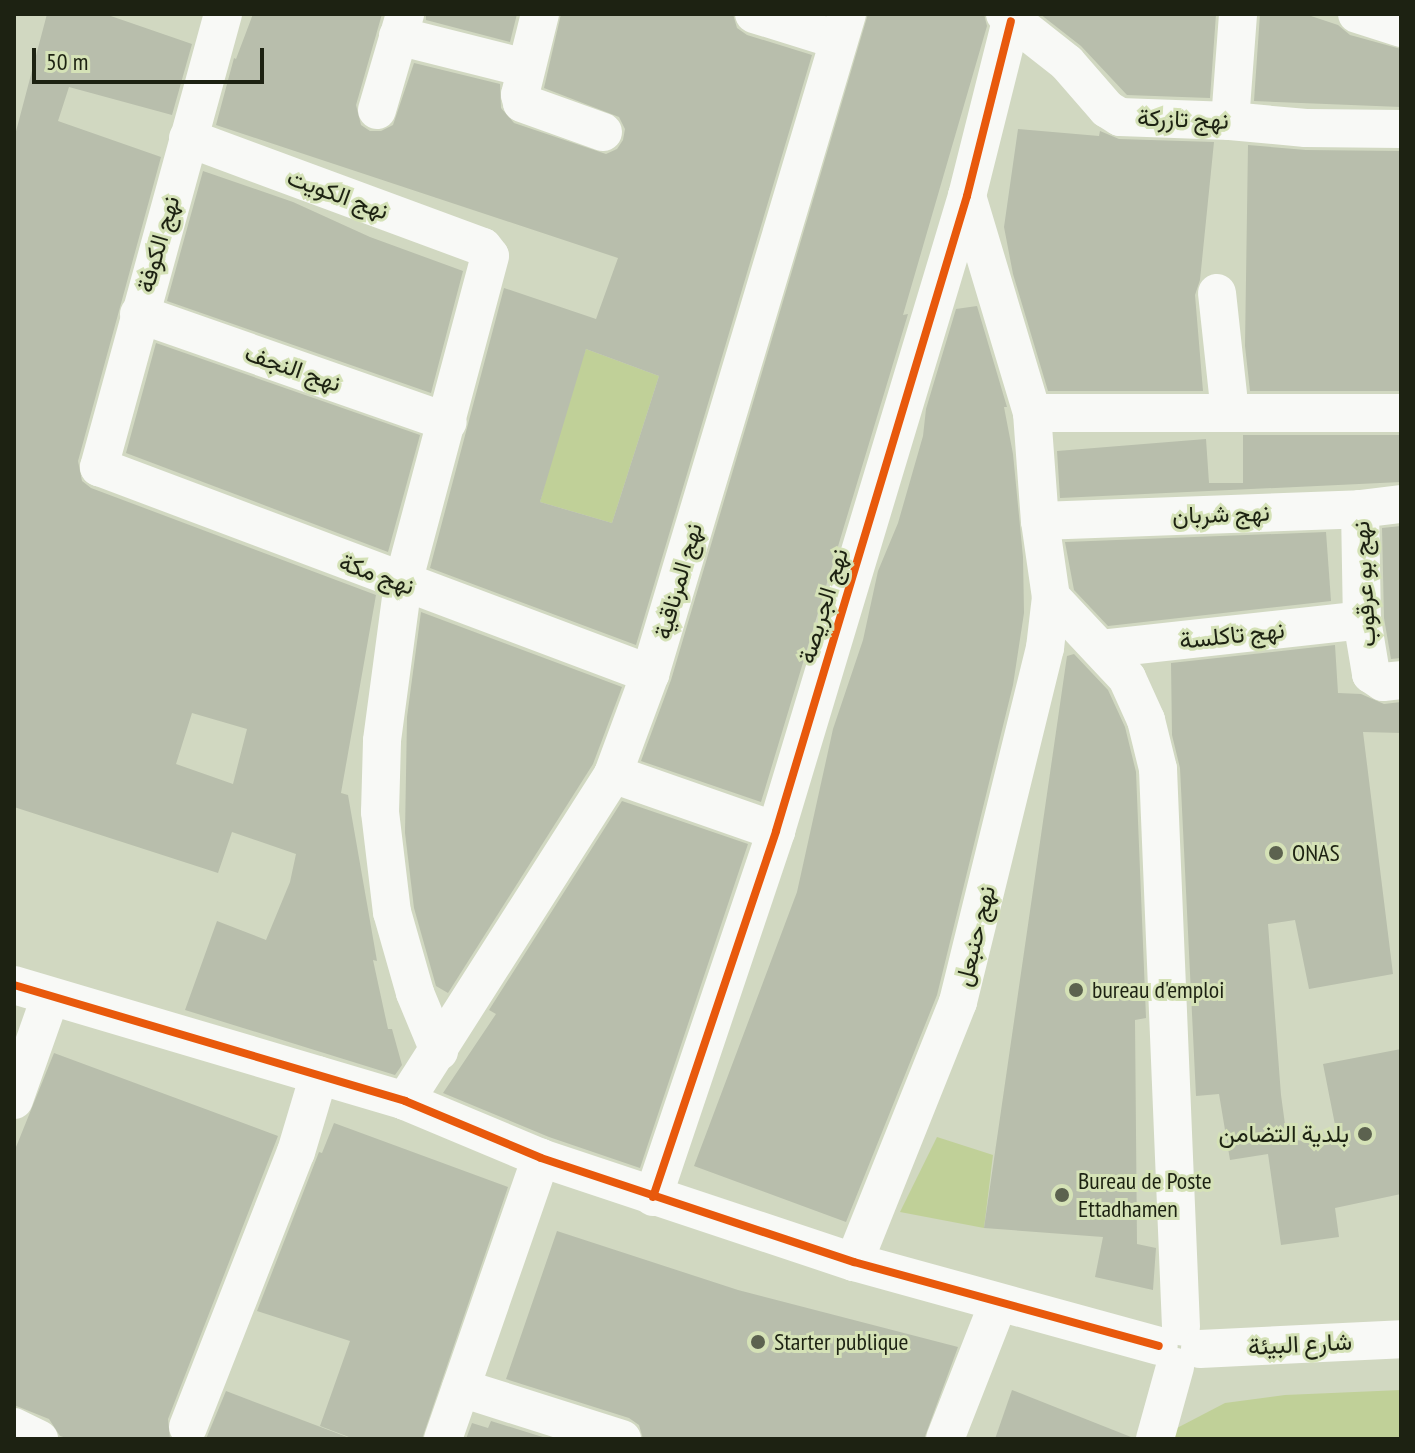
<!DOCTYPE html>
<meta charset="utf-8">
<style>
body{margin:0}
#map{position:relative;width:1415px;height:1453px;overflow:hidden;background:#d1d8c1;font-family:"PT Sans Narrow",Vazirmatn,sans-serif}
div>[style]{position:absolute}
.green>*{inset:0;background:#c0d098}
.building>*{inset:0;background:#b8beac}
.minor>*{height:38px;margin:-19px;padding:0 19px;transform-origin:19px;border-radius:19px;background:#f8f9f6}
.cycleway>*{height:8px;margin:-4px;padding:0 4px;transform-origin:4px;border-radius:4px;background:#e8590c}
.dots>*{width:22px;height:22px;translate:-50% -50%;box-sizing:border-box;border:4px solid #d5e2b7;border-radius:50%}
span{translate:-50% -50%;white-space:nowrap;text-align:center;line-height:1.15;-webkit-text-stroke:6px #d5e2b7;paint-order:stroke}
.street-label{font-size:24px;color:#1d2212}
.poi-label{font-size:24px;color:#1d2212}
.left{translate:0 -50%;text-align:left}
.right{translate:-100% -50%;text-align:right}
.frame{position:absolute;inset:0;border:16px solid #1d2212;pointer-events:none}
.scale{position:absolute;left:32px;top:48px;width:232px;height:36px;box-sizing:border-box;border:4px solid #1d2212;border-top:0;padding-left:10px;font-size:24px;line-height:28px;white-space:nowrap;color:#1d2212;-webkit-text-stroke:6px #d5e2b7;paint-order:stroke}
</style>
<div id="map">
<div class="green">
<i style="clip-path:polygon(586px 349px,659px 376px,612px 523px,540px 502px,570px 391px)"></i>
<i style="clip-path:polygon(937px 1137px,993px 1155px,984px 1228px,900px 1212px)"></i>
<i style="clip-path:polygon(1401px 1390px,1401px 1439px,1174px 1439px,1177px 1428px,1225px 1403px,1285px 1395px)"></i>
</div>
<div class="building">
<i style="clip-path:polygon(evenodd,47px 14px,105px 14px,192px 44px,172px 115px,69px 87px,58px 121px,161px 157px,78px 461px,82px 481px,91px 488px,376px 595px,341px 793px,348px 795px,377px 961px,373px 960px,388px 1029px,392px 1029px,402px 1065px,395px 1075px,185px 1010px,217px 921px,266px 940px,290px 882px,296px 854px,232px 832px,218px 873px,14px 807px,14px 139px,47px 14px,192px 713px,247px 729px,233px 784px,176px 764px,192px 713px)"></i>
<i style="clip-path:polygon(evenodd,253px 14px,382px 14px,356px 105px,361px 125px,370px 131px,381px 131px,393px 125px,414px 63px,500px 84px,501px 108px,514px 123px,606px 154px,617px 149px,623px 140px,625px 129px,619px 117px,544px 88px,561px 14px,733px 14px,737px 28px,747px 35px,812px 55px,636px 645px,430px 568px,504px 288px,596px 319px,618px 258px,216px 125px,234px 58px,236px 59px,253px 14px,586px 349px,659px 376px,612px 523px,540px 502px,586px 349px)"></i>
<i style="clip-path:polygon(426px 14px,517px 14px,510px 42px,426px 20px)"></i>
<i style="clip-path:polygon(868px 14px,984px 14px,987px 26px,903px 315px,908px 314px,761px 802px,641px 761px,671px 680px)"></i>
<i style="clip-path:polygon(1040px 14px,1216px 14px,1210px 98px,1127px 95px,1081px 46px)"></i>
<i style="clip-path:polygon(1260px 14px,1305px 14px,1338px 25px,1350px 35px,1401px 49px,1401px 107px,1254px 101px)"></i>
<i style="clip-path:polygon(1018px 129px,1099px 136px,1100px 131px,1119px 139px,1214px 142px,1200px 280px,1195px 295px,1203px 391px,1048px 391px,1013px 274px,1004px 227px)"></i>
<i style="clip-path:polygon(1248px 145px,1306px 150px,1401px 151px,1401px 391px,1250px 391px,1245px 346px)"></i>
<i style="clip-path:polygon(203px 171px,293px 202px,370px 237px,463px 271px,431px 393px,167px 301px)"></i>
<i style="clip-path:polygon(977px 306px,1007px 407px,1004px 407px,1013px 454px,1023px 557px,1024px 613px,1013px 685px,937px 995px,846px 1222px,694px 1166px,797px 892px,833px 729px,863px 640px,878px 571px,898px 523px,923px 436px,926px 409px,956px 309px)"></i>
<i style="clip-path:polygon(156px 343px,420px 435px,388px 552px,126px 453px)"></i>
<i style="clip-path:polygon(1243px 435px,1401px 435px,1401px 482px,1060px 498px,1057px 451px,1206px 439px,1209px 483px,1243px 483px)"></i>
<i style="clip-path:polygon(1401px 526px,1401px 658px,1391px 659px,1384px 618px,1382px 528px)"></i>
<i style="clip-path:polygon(1326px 532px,1331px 601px,1108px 626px,1074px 590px,1065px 542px)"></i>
<i style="clip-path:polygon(421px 612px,622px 687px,593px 764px,448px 993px,436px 986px,414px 908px,405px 833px,407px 717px)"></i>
<i style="clip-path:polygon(1335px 645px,1338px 693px,1361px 694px,1384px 704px,1401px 702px,1401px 733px,1363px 732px,1393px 974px,1309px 989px,1295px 920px,1268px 924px,1281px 1095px,1287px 1139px,1339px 1145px,1323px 1064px,1401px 1049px,1401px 1194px,1335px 1208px,1339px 1237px,1281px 1245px,1268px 1154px,1230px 1160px,1219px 1094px,1196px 1096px,1180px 768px,1172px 735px,1171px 663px)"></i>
<i style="clip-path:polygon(1074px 654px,1108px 690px,1125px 727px,1136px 772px,1146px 1018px,1135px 1020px,1137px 1244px,1156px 1248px,1153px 1290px,1095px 1277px,1103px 1237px,984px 1228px,1067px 656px)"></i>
<i style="clip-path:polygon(622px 801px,748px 844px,640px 1168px,549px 1137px,443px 1093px,496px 1014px,489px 1010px)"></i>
<i style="clip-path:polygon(54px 1053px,278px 1136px,168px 1419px,170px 1439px,70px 1439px,60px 1436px,49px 1419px,14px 1405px,14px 1152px)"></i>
<i style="clip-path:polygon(334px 1123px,508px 1187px,422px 1439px,354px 1439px,320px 1426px,350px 1341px,257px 1311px,319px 1152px,322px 1153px)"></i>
<i style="clip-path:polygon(557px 1231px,738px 1290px,958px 1347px,924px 1439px,643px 1439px,639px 1425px,629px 1418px,506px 1379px)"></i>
<i style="clip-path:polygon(1012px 1390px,1131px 1437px,1131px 1439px,995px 1439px)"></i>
<i style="clip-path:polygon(226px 1391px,347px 1437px,347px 1439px,206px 1439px)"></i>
<i style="clip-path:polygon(491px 1421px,549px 1439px,466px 1439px,472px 1423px,488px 1428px)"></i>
</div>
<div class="minor">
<i style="left:223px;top:14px;width:470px;rotate:105.3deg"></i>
<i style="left:99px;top:467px;width:589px;rotate:20.59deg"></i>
<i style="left:540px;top:14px;width:83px;rotate:103.9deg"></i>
<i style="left:520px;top:95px;width:8px;rotate:76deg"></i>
<i style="left:522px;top:103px;width:86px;rotate:19.7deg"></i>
<i style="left:754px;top:14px;width:88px;rotate:17.2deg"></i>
<i style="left:1005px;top:14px;width:79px;rotate:38.3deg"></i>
<i style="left:1067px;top:63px;width:61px;rotate:49deg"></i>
<i style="left:1107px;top:109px;width:15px;rotate:32deg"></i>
<i style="left:1120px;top:117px;width:110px;rotate:2.1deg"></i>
<i style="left:1230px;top:121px;width:76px;rotate:5.3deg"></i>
<i style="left:1306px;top:128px;width:95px;rotate:0.6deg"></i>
<i style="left:1357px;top:14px;width:46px;rotate:17.7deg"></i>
<i style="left:398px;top:36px;width:131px;rotate:14.1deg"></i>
<i style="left:377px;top:110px;width:100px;rotate:-73.7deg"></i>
<i style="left:1230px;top:121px;width:107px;rotate:-85.7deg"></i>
<i style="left:188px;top:138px;width:314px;rotate:20.3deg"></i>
<i style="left:483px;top:247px;width:11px;rotate:52deg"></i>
<i style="left:490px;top:256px;width:338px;rotate:104.9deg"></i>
<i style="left:403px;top:583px;width:159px;rotate:97.6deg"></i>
<i style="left:382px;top:741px;width:71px;rotate:91.6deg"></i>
<i style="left:380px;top:812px;width:101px;rotate:83.2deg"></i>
<i style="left:392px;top:912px;width:84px;rotate:74.1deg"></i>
<i style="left:415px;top:993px;width:63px;rotate:67.5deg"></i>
<i style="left:967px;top:196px;width:227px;rotate:73.3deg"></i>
<i style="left:1032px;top:413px;width:108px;rotate:85.8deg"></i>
<i style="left:1040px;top:521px;width:77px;rotate:81.8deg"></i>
<i style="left:1051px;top:597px;width:111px;rotate:46.8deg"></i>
<i style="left:1127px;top:678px;width:46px;rotate:65.7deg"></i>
<i style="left:1146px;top:720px;width:50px;rotate:76.2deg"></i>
<i style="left:1158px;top:769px;width:558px;rotate:87.64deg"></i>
<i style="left:1217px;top:293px;width:120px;rotate:83.8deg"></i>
<i style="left:139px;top:314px;width:327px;rotate:19.3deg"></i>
<i style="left:1032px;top:413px;width:369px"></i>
<i style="left:1360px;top:509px;width:111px;rotate:89deg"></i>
<i style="left:1362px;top:620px;width:55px;rotate:80.5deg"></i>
<i style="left:1371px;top:674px;width:14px;rotate:34deg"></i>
<i style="left:1383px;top:682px;width:18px;rotate:-6deg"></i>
<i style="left:1040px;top:521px;width:320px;rotate:-2.1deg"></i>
<i style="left:1360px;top:509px;width:41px;rotate:-7deg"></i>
<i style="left:1101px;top:649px;width:263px;rotate:-6.3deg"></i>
<i style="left:613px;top:774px;width:173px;rotate:19.3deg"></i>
<i style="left:14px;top:985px;width:408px;rotate:16.5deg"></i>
<i style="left:405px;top:1101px;width:147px;rotate:22.7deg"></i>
<i style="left:541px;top:1158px;width:330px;rotate:18.4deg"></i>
<i style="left:854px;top:1262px;width:316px;rotate:15.4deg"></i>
<i style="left:14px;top:1100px;width:108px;rotate:-70.6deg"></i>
<i style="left:405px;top:1101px;width:388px;rotate:-57.5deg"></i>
<i style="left:613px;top:774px;width:107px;rotate:-69.7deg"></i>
<i style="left:650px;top:674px;width:689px;rotate:-73.38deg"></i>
<i style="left:653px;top:1197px;width:386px;rotate:-71.4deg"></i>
<i style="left:776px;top:831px;width:663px;rotate:-73.26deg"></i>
<i style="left:967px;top:196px;width:180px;rotate:-75.9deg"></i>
<i style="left:854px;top:1262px;width:280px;rotate:-68.2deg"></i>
<i style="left:958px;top:1002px;width:365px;rotate:-76.2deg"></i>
<i style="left:1045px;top:648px;width:51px;rotate:-83.3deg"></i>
<i style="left:1200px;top:1349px;width:201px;rotate:-2.8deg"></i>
<i style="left:461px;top:1388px;width:169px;rotate:17.6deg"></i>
<i style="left:14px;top:1427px;width:28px;rotate:26deg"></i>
<i style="left:188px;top:1427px;width:295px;rotate:-68.6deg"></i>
<i style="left:296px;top:1152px;width:80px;rotate:-73.4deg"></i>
<i style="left:443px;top:1439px;width:298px;rotate:-70.8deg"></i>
<i style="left:945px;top:1439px;width:145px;rotate:-68.6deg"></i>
<i style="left:1155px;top:1439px;width:75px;rotate:-74.5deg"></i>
</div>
<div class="cycleway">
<i style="left:14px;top:985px;width:408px;rotate:16.5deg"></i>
<i style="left:405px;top:1101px;width:147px;rotate:22.7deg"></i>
<i style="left:541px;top:1158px;width:330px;rotate:18.4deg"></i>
<i style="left:854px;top:1262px;width:316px;rotate:15.4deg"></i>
<i style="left:653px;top:1197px;width:386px;rotate:-71.4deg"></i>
<i style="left:776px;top:831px;width:663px;rotate:-73.26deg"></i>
<i style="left:967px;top:196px;width:180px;rotate:-75.9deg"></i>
</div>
<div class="dots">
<i style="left:1276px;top:853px;background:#5c624f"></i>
<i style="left:1076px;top:990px;background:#5c624f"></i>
<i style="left:1365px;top:1134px;background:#5c624f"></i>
<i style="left:1062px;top:1195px;background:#5c624f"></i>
<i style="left:758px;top:1342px;background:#5c624f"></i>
</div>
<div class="street-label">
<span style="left:1183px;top:119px;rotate:2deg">نهج تازركة</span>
<span style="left:338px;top:194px;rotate:20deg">نهج الكويت</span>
<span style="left:158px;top:244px;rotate:-74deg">نهج الكوفة</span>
<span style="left:293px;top:368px;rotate:19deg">نهج النجف</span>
<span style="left:1221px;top:514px;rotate:-2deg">نهج شربان</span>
<span style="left:377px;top:574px;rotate:20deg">نهج مكة</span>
<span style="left:678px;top:581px;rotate:-74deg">نهج المرناقية</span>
<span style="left:1364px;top:584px;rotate:-93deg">نهج بو عرقوب</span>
<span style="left:823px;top:606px;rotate:-73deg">نهج الجريصة</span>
<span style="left:1232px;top:635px;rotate:-6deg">نهج تاكلسة</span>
<span style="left:975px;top:936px;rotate:-76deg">نهج حنبعل</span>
<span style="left:1300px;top:1344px;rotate:-3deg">شارع البيئة</span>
</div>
<div class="poi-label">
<span class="left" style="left:1292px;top:853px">ONAS</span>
<span class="left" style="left:1092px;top:990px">bureau d'emploi</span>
<span class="right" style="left:1349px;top:1134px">بلدية التضامن</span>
<span class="left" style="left:1078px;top:1195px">Bureau de Poste<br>Ettadhamen</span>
<span class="left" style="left:774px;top:1342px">Starter publique</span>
</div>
<div class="frame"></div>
<div class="scale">50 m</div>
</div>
